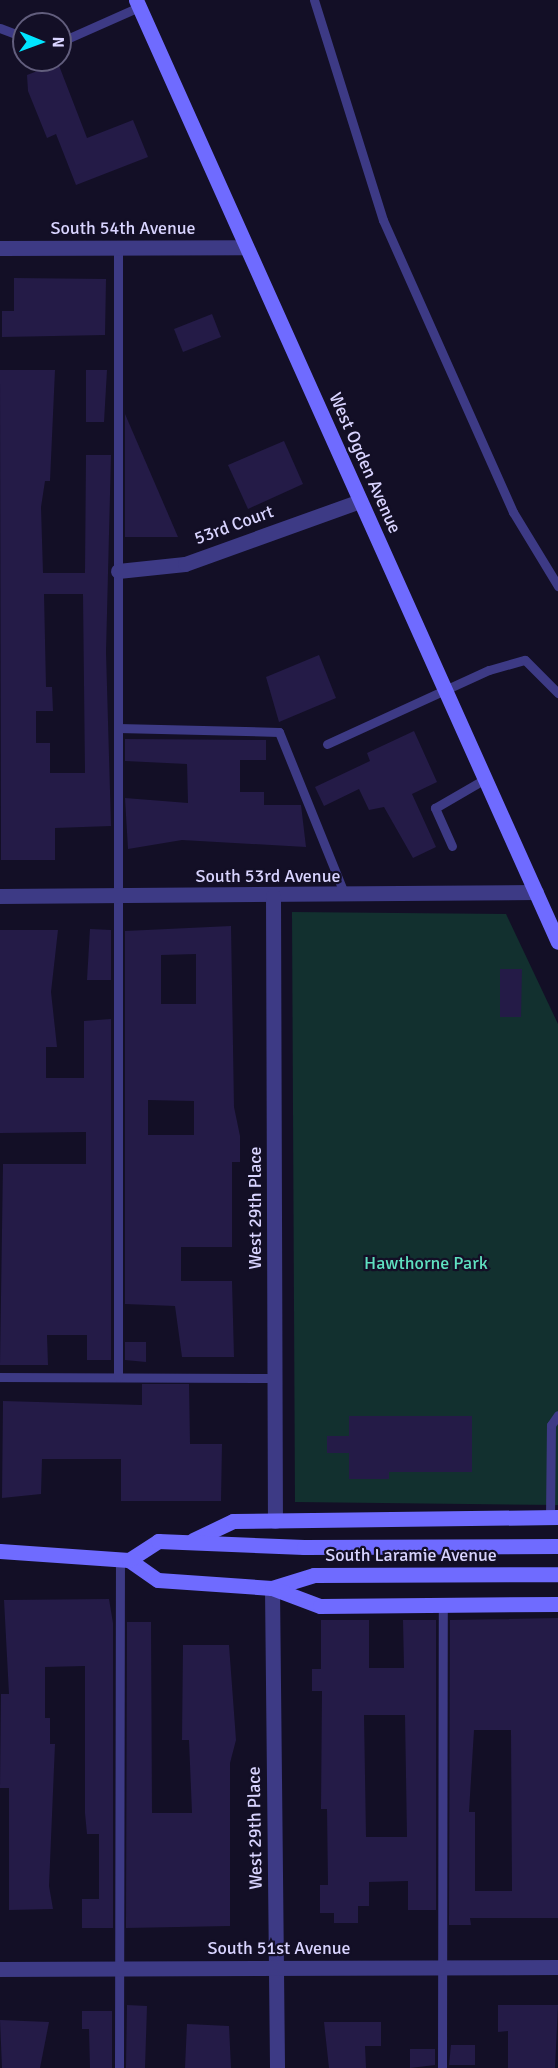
<!DOCTYPE html>
<style>
body{margin:0}
#map{position:relative;width:558px;height:2068px;overflow:hidden;background:#130f26;font-family:Signika,sans-serif}
div>[style]{position:absolute}
.green>*{inset:0;background:#12302f}
.building>*{inset:0;background:#241b47}
.lane>*{height:9px;margin:-4.5px;padding:0 4.5px;transform-origin:4.5px;border-radius:4.5px;background:#3d3a85}
.street>*{height:15px;margin:-7.5px;padding:0 7.5px;transform-origin:7.5px;border-radius:7.5px;background:#3d3a85}
.secondary>*{height:15px;margin:-7.5px;padding:0 7.5px;transform-origin:7.5px;border-radius:7.5px;background:#6f6bff}
span{translate:-50% -50%;white-space:nowrap;text-align:center;line-height:1.15;-webkit-text-stroke:4.5px #130f26;paint-order:stroke}
.street-label{font-size:18px;color:#d9d4ff}
.park-label{font-size:18px;color:#5fe0c0}
.north{position:absolute;left:12px;top:12px;width:60px;height:60px;box-sizing:border-box;background:#130f26;border:2px solid #625e7d;border-radius:50%;rotate:91deg;font-size:16px;font-weight:700;line-height:24px;text-align:center;color:#d9d4ff}
.north::after{content:'';display:block;margin:auto;width:21px;height:27px;background:#00e5ff;clip-path:polygon(50% 0,100% 100%,50% 72%,0 100%)}
</style>
<div id="map">
<div class="green">
<i style="clip-path:polygon(292px 912px,506px 914px,558px 1024px,558px 1505px,295px 1502px)"></i>
</div>
<div class="building">
<i style="clip-path:polygon(58px 63px,87px 138px,133px 120px,148px 157px,76px 185px,56px 134px,47px 138px,28px 91px,27px 75px)"></i>
<i style="clip-path:polygon(14px 278px,106px 279px,105px 335px,2px 337px,2px 311px,14px 311px)"></i>
<i style="clip-path:polygon(212px 314px,221px 337px,183px 352px,174px 329px)"></i>
<i style="clip-path:polygon(evenodd,0 370px,55px 370px,50px 481px,45px 481px,41px 507px,43px 573px,85px 573px,86px 455px,111px 455px,106px 652px,111px 826px,55px 828px,55px 860px,1px 860px,0 370px,44px 594px,83px 594px,85px 773px,50px 773px,50px 743px,36px 743px,36px 711px,53px 711px,52px 687px,46px 687px,44px 594px)"></i>
<i style="clip-path:polygon(86px 370px,107px 370px,104px 422px,86px 422px)"></i>
<i style="clip-path:polygon(125px 414px,178px 537px,125px 537px)"></i>
<i style="clip-path:polygon(284px 441px,303px 484px,248px 509px,228px 465px)"></i>
<i style="clip-path:polygon(319px 655px,336px 698px,279px 722px,266px 677px)"></i>
<i style="clip-path:polygon(414px 731px,437px 782px,412px 794px,436px 847px,413px 858px,384px 807px,369px 810px,359px 789px,324px 806px,315px 787px,370px 761px,367px 753px)"></i>
<i style="clip-path:polygon(125px 739px,266px 740px,266px 760px,240px 760px,240px 792px,264px 792px,264px 805px,301px 805px,306px 847px,182px 840px,128px 849px,125px 798px,188px 803px,187px 764px,125px 761px)"></i>
<i style="clip-path:polygon(evenodd,231px 926px,234px 1107px,240px 1136px,240px 1162px,232px 1162px,232px 1247px,181px 1247px,181px 1281px,232px 1281px,234px 1357px,182px 1357px,175px 1306px,125px 1304px,125px 931px,231px 926px,196px 954px,196px 1004px,161px 1004px,161px 955px,196px 954px,231px 926px,148px 1100px,194px 1101px,194px 1135px,148px 1135px,148px 1100px)"></i>
<i style="clip-path:polygon(90px 929px,111px 930px,111px 980px,87px 980px)"></i>
<i style="clip-path:polygon(0 930px,58px 930px,51px 992px,57px 1047px,46px 1047px,46px 1078px,84px 1078px,84px 1021px,111px 1019px,111px 1360px,87px 1360px,87px 1335px,47px 1335px,48px 1365px,0 1365px,3px 1164px,86px 1164px,86px 1132px,0 1133px)"></i>
<i style="clip-path:polygon(500px 969px,522px 969px,521px 1017px,500px 1017px)"></i>
<i style="clip-path:polygon(125px 1342px,146px 1342px,146px 1362px,125px 1360px)"></i>
<i style="clip-path:polygon(142px 1384px,189px 1384px,190px 1444px,222px 1444px,221px 1501px,121px 1501px,121px 1459px,42px 1459px,41px 1494px,2px 1498px,3px 1401px,142px 1405px)"></i>
<i style="clip-path:polygon(349px 1416px,472px 1416px,472px 1472px,389px 1472px,389px 1479px,349px 1479px,349px 1453px,327px 1453px,327px 1436px,349px 1436px)"></i>
<i style="clip-path:polygon(109px 1599px,113px 1623px,113px 1928px,82px 1928px,82px 1899px,99px 1899px,99px 1834px,87px 1834px,85px 1813px,85px 1666px,45px 1667px,45px 1718px,50px 1718px,50px 1744px,55px 1744px,49px 1886px,53px 1909px,9px 1910px,9px 1788px,0 1788px,1px 1694px,9px 1694px,4px 1600px)"></i>
<i style="clip-path:polygon(evenodd,558px 1618px,558px 1918px,470px 1918px,471px 1925px,449px 1925px,450px 1620px,558px 1618px,474px 1730px,511px 1730px,512px 1891px,475px 1891px,475px 1812px,469px 1812px,474px 1730px)"></i>
<i style="clip-path:polygon(evenodd,321px 1620px,369px 1620px,369px 1668px,404px 1668px,403px 1620px,436px 1620px,436px 1910px,408px 1910px,408px 1881px,369px 1882px,369px 1906px,358px 1906px,358px 1923px,334px 1923px,334px 1913px,320px 1913px,320px 1885px,328px 1885px,327px 1809px,321px 1809px,322px 1691px,312px 1691px,312px 1669px,321px 1669px,321px 1620px,364px 1715px,405px 1715px,407px 1837px,366px 1837px,364px 1715px)"></i>
<i style="clip-path:polygon(127px 1622px,151px 1622px,152px 1813px,192px 1813px,189px 1740px,182px 1740px,183px 1645px,229px 1645px,236px 1740px,230px 1763px,230px 1926px,126px 1928px)"></i>
<i style="clip-path:polygon(127px 2005px,147px 2006px,145px 2068px,126px 2068px)"></i>
<i style="clip-path:polygon(498px 2005px,558px 2005px,555px 2068px,508px 2068px,508px 2031px,498px 2032px)"></i>
<i style="clip-path:polygon(82px 2011px,112px 2011px,112px 2068px,90px 2068px,89px 2029px,82px 2029px)"></i>
<i style="clip-path:polygon(0 2020px,49px 2022px,40px 2068px,2px 2068px)"></i>
<i style="clip-path:polygon(324px 2022px,381px 2022px,381px 2046px,365px 2046px,366px 2068px,329px 2068px)"></i>
<i style="clip-path:polygon(187px 2024px,229px 2026px,231px 2068px,185px 2068px)"></i>
<i style="clip-path:polygon(451px 2045px,475px 2045px,475px 2065px,449px 2065px)"></i>
<i style="clip-path:polygon(410px 2049px,435px 2049px,435px 2065px,410px 2068px)"></i>
</div>
<div class="lane">
<i style="left:314px;top:0;width:231px;rotate:72.6deg"></i>
<i style="left:383px;top:220px;width:320px;rotate:66deg"></i>
<i style="left:513px;top:512px;width:87px;rotate:58.7deg"></i>
<i style="left:0;top:28px;width:26px;rotate:21deg"></i>
<i style="left:60px;top:42px;width:86px;rotate:-23.9deg"></i>
<i style="left:118px;top:728px;width:161px;rotate:1.4deg"></i>
<i style="left:279px;top:732px;width:176px;rotate:68deg"></i>
<i style="left:327px;top:744px;width:178px;rotate:-24.6deg"></i>
<i style="left:489px;top:670px;width:37px;rotate:-16deg"></i>
<i style="left:525px;top:660px;width:47px;rotate:45deg"></i>
<i style="left:452px;top:846px;width:42px;rotate:-114.1deg"></i>
<i style="left:435px;top:808px;width:58px;rotate:-30.1deg"></i>
<i style="left:0;top:1377px;width:275px;rotate:0.2deg"></i>
<i style="left:118px;top:1377px;width:1130px;rotate:-90deg"></i>
<i style="left:550px;top:1518px;width:93px;rotate:-89.4deg"></i>
<i style="left:551px;top:1425px;width:12px;rotate:-55deg"></i>
<i style="left:119px;top:2068px;width:508px;rotate:-89.89deg"></i>
<i style="left:442px;top:2068px;width:463px;rotate:-89.9deg"></i>
</div>
<div class="street">
<i style="left:0;top:248px;width:246px;rotate:-0.2deg"></i>
<i style="left:118px;top:571px;width:67px;rotate:-6deg"></i>
<i style="left:185px;top:564px;width:186px;rotate:-19.8deg"></i>
<i style="left:0;top:896px;width:536px;rotate:-0.43deg"></i>
<i style="left:273px;top:896px;width:625px;rotate:89.82deg"></i>
<i style="left:272px;top:1588px;width:480px;rotate:89.4deg"></i>
<i style="left:0;top:1969px;width:558px;rotate:-0.21deg"></i>
</div>
<div class="secondary">
<i style="left:136px;top:0;width:1032px;rotate:65.87deg"></i>
<i style="left:193px;top:1540px;width:44px;rotate:-25.4deg"></i>
<i style="left:233px;top:1521px;width:325px;rotate:-0.7deg"></i>
<i style="left:0;top:1551px;width:129px;rotate:4deg"></i>
<i style="left:129px;top:1560px;width:35px;rotate:35deg"></i>
<i style="left:158px;top:1580px;width:114px;rotate:4deg"></i>
<i style="left:272px;top:1588px;width:44px;rotate:-17.2deg"></i>
<i style="left:314px;top:1575px;width:244px;rotate:-0.2deg"></i>
<i style="left:129px;top:1560px;width:35px;rotate:-33deg"></i>
<i style="left:158px;top:1541px;width:146px;rotate:2.4deg"></i>
<i style="left:304px;top:1547px;width:254px;rotate:-0.2deg"></i>
<i style="left:272px;top:1588px;width:51px;rotate:20.6deg"></i>
<i style="left:320px;top:1606px;width:238px;rotate:-0.5deg"></i>
</div>
<div class="street-label">
<span style="left:123px;top:228px">South 54th Avenue</span>
<span style="left:365px;top:463px;rotate:66deg">West Ogden Avenue</span>
<span style="left:234px;top:525px;rotate:-20deg">53rd Court</span>
<span style="left:268px;top:876px">South 53rd Avenue</span>
<span style="left:255px;top:1208px;rotate:-90deg">West 29th Place</span>
<span style="left:411px;top:1555px">South Laramie Avenue</span>
<span style="left:255px;top:1828px;rotate:-91deg">West 29th Place</span>
<span style="left:279px;top:1948px">South 51st Avenue</span>
</div>
<div class="park-label">
<span style="left:426px;top:1263px">Hawthorne Park</span>
</div>
<div class="north">N</div>
</div>
